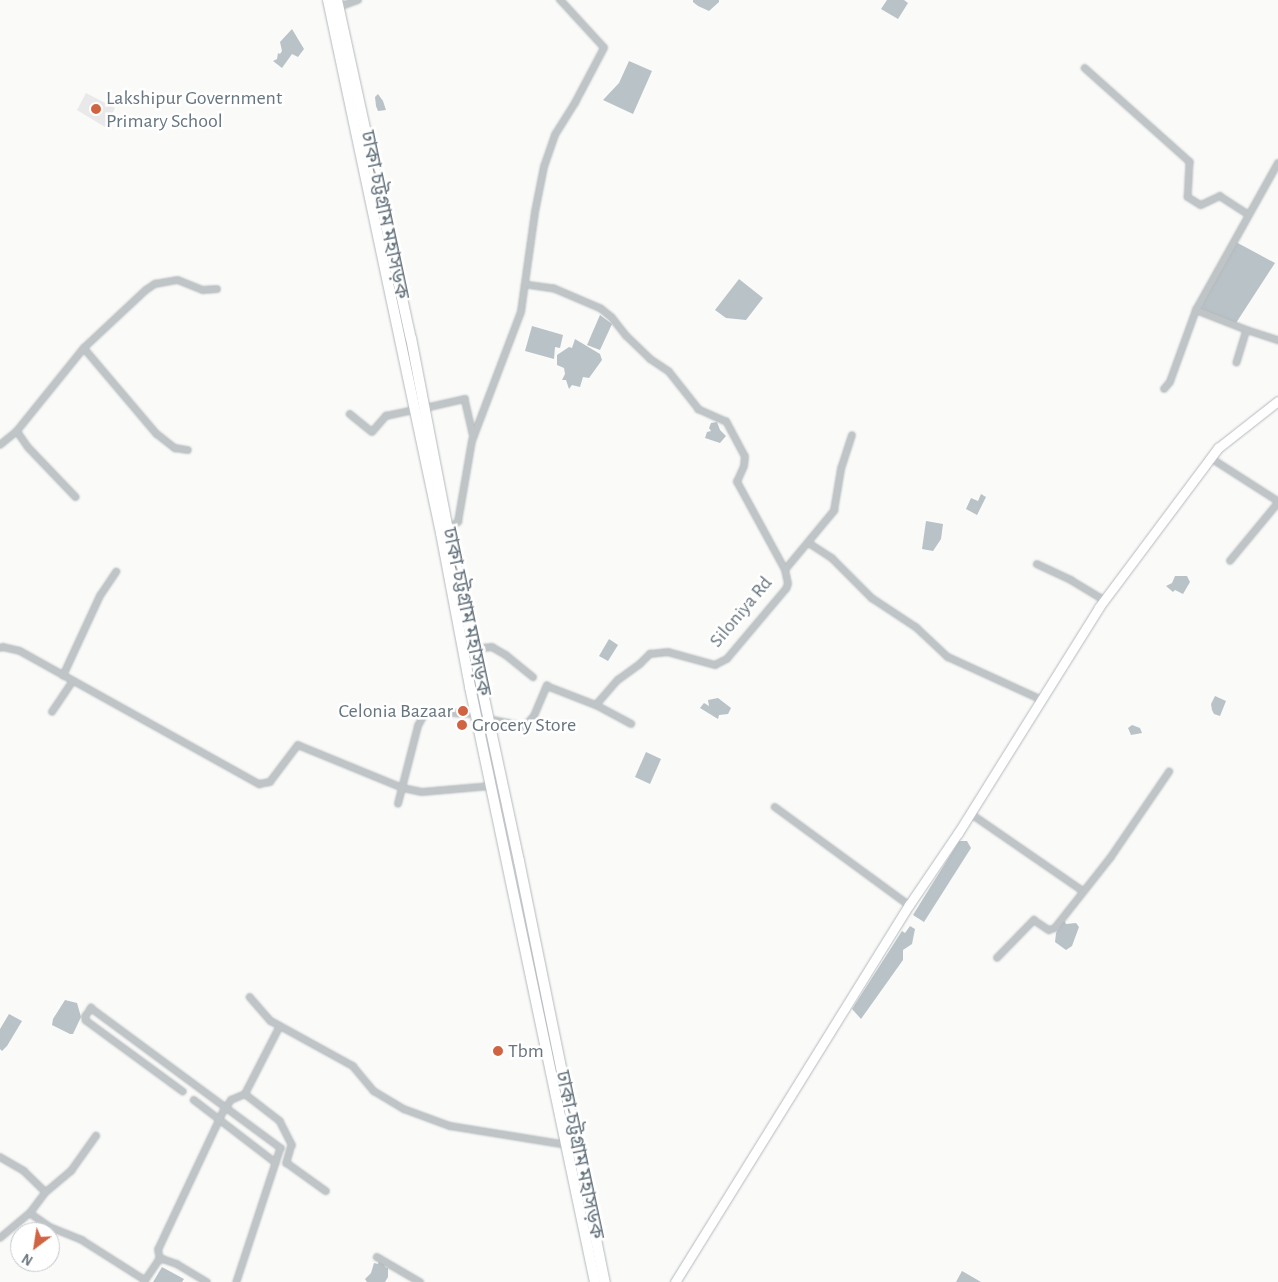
<!DOCTYPE html>
<meta charset="utf-8">
<style>
body{margin:0}
#map{position:relative;width:1278px;height:1282px;overflow:hidden;background:#fafaf8;font-family:"Alegreya Sans","Noto Sans Bengali",sans-serif}
div>[style]{position:absolute}
.built>*{inset:0;background:#e8e9e8}
.water>*{inset:0;background:#b9c2c7}
.roads{filter:drop-shadow(0 0 1px #b4b9bd) drop-shadow(0 0 1px #b4b9bd)}
.minor>*{height:5.5px;margin:-2.75px;padding:0 2.75px;transform-origin:2.75px;border-radius:2.75px;background:#bfc4c7}
.secondary>*{height:9px;margin:-4.5px;padding:0 4.5px;transform-origin:4.5px;border-radius:4.5px;background:#fff}
.trunk>*{height:10px;margin:-5px;padding:0 5px;transform-origin:5px;border-radius:5px;background:#fff}
.dots>*{width:14px;height:14px;translate:-50% -50%;box-sizing:border-box;border:2px solid #fff;border-radius:50%}
span{translate:-50% -50%;white-space:nowrap;text-align:center;line-height:1.15;-webkit-text-stroke:5px #fff;paint-order:stroke}
.poi-label{font-size:20px;color:#67757f}
.left{translate:0 -50%;text-align:left}
.right{translate:-100% -50%;text-align:right}
.street-label{font-size:20px;color:#67757f}
.north{position:absolute;left:10px;top:1222px;width:50px;height:50px;box-sizing:border-box;background:#fff;border:1px solid #c2c8cc;border-radius:50%;rotate:211deg;font-size:14px;font-weight:700;line-height:20px;text-align:center;color:#67757f}
.north::after{content:'';display:block;margin:auto;width:18px;height:22px;background:#d06442;clip-path:polygon(50% 0,100% 100%,50% 72%,0 100%)}
</style>
<div id="map">
<div class="built">
<i style="clip-path:polygon(86px 93px,115px 108px,105px 127px,77px 110px)"></i>
</div>
<div class="water">
<i style="clip-path:polygon(693px 0,719px 0,719px 2px,709px 11px,698px 6px,693px 2px)"></i>
<i style="clip-path:polygon(887px 0,904px 0,908px 3px,898px 19px,881px 9px)"></i>
<i style="clip-path:polygon(292px 29px,304px 49px,298px 57px,292px 54px,282px 68px,273px 61px,277px 59px,278px 53px,280px 54px,282px 51px,280px 42px)"></i>
<i style="clip-path:polygon(629px 61px,652px 71px,633px 114px,603px 100px,619px 83px)"></i>
<i style="clip-path:polygon(378px 94px,383px 101px,386px 110px,378px 111px,376px 106px,375px 97px)"></i>
<i style="clip-path:polygon(1234px 241px,1275px 263px,1236px 323px,1199px 312px)"></i>
<i style="clip-path:polygon(739px 279px,763px 298px,746px 320px,726px 318px,715px 310px)"></i>
<i style="clip-path:polygon(600px 315px,612px 324px,600px 350px,587px 345px)"></i>
<i style="clip-path:polygon(532px 326px,563px 335px,560px 348px,555px 347px,554px 359px,525px 351px)"></i>
<i style="clip-path:polygon(575px 339px,600px 354px,602px 360px,589px 378px,583px 377px,580px 387px,572px 385px,569px 389px,566px 380px,562px 380px,565px 374px,564px 368px,557px 365px,557px 355px,569px 347px,572px 348px)"></i>
<i style="clip-path:polygon(717px 422px,720px 430px,726px 436px,720px 443px,705px 438px,707px 432px,711px 431px,709px 428px,711px 423px)"></i>
<i style="clip-path:polygon(981px 494px,986px 497px,977px 515px,966px 509px,971px 498px,978px 501px)"></i>
<i style="clip-path:polygon(926px 521px,943px 524px,941px 539px,933px 551px,922px 549px)"></i>
<i style="clip-path:polygon(1175px 576px,1187px 576px,1190px 582px,1183px 594px,1175px 590px,1173px 592px,1166px 586px,1172px 583px)"></i>
<i style="clip-path:polygon(609px 639px,618px 645px,608px 661px,599px 656px)"></i>
<i style="clip-path:polygon(1215px 696px,1226px 701px,1220px 716px,1214px 714px,1212px 710px,1211px 704px)"></i>
<i style="clip-path:polygon(718px 698px,731px 708px,728px 714px,719px 715px,718px 719px,700px 708px,704px 703px,709px 706px,708px 700px)"></i>
<i style="clip-path:polygon(1132px 725px,1140px 728px,1142px 733px,1131px 735px,1128px 728px)"></i>
<i style="clip-path:polygon(646px 752px,661px 759px,650px 784px,635px 777px)"></i>
<i style="clip-path:polygon(959px 841px,967px 841px,971px 848px,924px 922px,913px 915px)"></i>
<i style="clip-path:polygon(1064px 920px,1066px 924px,1076px 923px,1079px 927px,1072px 946px,1066px 950px,1055px 942px,1056px 933px)"></i>
<i style="clip-path:polygon(910px 926px,915px 929px,912px 944px,903px 950px,903px 960px,861px 1019px,852px 1009px,902px 931px,905px 933px)"></i>
<i style="clip-path:polygon(65px 1000px,77px 1003px,81px 1017px,73px 1034px,70px 1034px,52px 1025px,53px 1019px)"></i>
<i style="clip-path:polygon(9px 1014px,22px 1021px,7px 1046px,2px 1051px,0 1049px,0 1029px)"></i>
<i style="clip-path:polygon(379px 1261px,384px 1262px,385px 1267px,388px 1268px,388px 1277px,385px 1282px,367px 1282px,365px 1279px,371px 1273px,374px 1263px,378px 1264px)"></i>
<i style="clip-path:polygon(162px 1267px,184px 1279px,182px 1282px,153px 1282px)"></i>
<i style="clip-path:polygon(962px 1271px,969px 1275px,981px 1282px,956px 1282px)"></i>
</div>
<div class="roads">
<div class="minor">
<i style="left:339px;top:7px;width:20px;rotate:-20deg"></i>
<i style="left:1085px;top:68px;width:141px;rotate:41.8deg"></i>
<i style="left:1190px;top:162px;width:35px;rotate:93deg"></i>
<i style="left:1188px;top:197px;width:15px;rotate:32deg"></i>
<i style="left:1201px;top:205px;width:21px;rotate:-25deg"></i>
<i style="left:1220px;top:196px;width:33px;rotate:33deg"></i>
<i style="left:1196px;top:310px;width:55px;rotate:21.4deg"></i>
<i style="left:1247px;top:330px;width:34px;rotate:107deg"></i>
<i style="left:1247px;top:330px;width:33px;rotate:18deg"></i>
<i style="left:84px;top:348px;width:113px;rotate:49.7deg"></i>
<i style="left:157px;top:434px;width:23px;rotate:38deg"></i>
<i style="left:175px;top:448px;width:13px;rotate:9deg"></i>
<i style="left:1164px;top:389px;width:9px;rotate:-49deg"></i>
<i style="left:1170px;top:382px;width:77px;rotate:-70.1deg"></i>
<i style="left:1196px;top:310px;width:168px;rotate:-60.8deg"></i>
<i style="left:425px;top:408px;width:41px;rotate:-12.7deg"></i>
<i style="left:465px;top:399px;width:39px;rotate:77deg"></i>
<i style="left:350px;top:414px;width:28px;rotate:39deg"></i>
<i style="left:372px;top:432px;width:21px;rotate:-49deg"></i>
<i style="left:386px;top:416px;width:30px;rotate:-12deg"></i>
<i style="left:17px;top:431px;width:19px;rotate:55deg"></i>
<i style="left:28px;top:447px;width:69px;rotate:46.2deg"></i>
<i style="left:0;top:445px;width:22px;rotate:-39deg"></i>
<i style="left:17px;top:431px;width:107px;rotate:-51.1deg"></i>
<i style="left:84px;top:348px;width:85px;rotate:-43.1deg"></i>
<i style="left:146px;top:290px;width:11px;rotate:-34deg"></i>
<i style="left:155px;top:284px;width:23px;rotate:-10deg"></i>
<i style="left:178px;top:280px;width:27px;rotate:22deg"></i>
<i style="left:203px;top:290px;width:14px;rotate:-4deg"></i>
<i style="left:1211px;top:458px;width:80px;rotate:32.7deg"></i>
<i style="left:448px;top:530px;width:13px;rotate:-39deg"></i>
<i style="left:458px;top:522px;width:82px;rotate:-80.2deg"></i>
<i style="left:472px;top:441px;width:138px;rotate:-69.2deg"></i>
<i style="left:521px;top:312px;width:101px;rotate:-82deg"></i>
<i style="left:535px;top:212px;width:46px;rotate:-78.7deg"></i>
<i style="left:544px;top:167px;width:34px;rotate:-71deg"></i>
<i style="left:555px;top:135px;width:38px;rotate:-58deg"></i>
<i style="left:575px;top:103px;width:62px;rotate:-62.2deg"></i>
<i style="left:604px;top:48px;width:65px;rotate:-132.5deg"></i>
<i style="left:809px;top:543px;width:27px;rotate:33deg"></i>
<i style="left:832px;top:558px;width:57px;rotate:45deg"></i>
<i style="left:872px;top:598px;width:53px;rotate:33.4deg"></i>
<i style="left:916px;top:627px;width:44px;rotate:43.2deg"></i>
<i style="left:948px;top:657px;width:101px;rotate:24.5deg"></i>
<i style="left:1230px;top:561px;width:75px;rotate:-50.4deg"></i>
<i style="left:1037px;top:564px;width:38px;rotate:25deg"></i>
<i style="left:1071px;top:580px;width:39px;rotate:31deg"></i>
<i style="left:785px;top:570px;width:77px;rotate:-50.3deg"></i>
<i style="left:834px;top:511px;width:43px;rotate:-80.5deg"></i>
<i style="left:841px;top:469px;width:35px;rotate:-72deg"></i>
<i style="left:0;top:648px;width:3px;rotate:-18deg"></i>
<i style="left:3px;top:647px;width:17px;rotate:13deg"></i>
<i style="left:20px;top:651px;width:274px;rotate:29.1deg"></i>
<i style="left:259px;top:784px;width:11px;rotate:-10deg"></i>
<i style="left:270px;top:782px;width:46px;rotate:-52.9deg"></i>
<i style="left:298px;top:745px;width:113px;rotate:22.3deg"></i>
<i style="left:403px;top:788px;width:19px;rotate:12deg"></i>
<i style="left:422px;top:792px;width:69px;rotate:-5deg"></i>
<i style="left:473px;top:649px;width:19px;rotate:-6deg"></i>
<i style="left:492px;top:647px;width:16px;rotate:30deg"></i>
<i style="left:506px;top:655px;width:35px;rotate:39deg"></i>
<i style="left:63px;top:676px;width:88px;rotate:-65.2deg"></i>
<i style="left:100px;top:596px;width:29px;rotate:-56deg"></i>
<i style="left:596px;top:705px;width:40px;rotate:28deg"></i>
<i style="left:52px;top:712px;width:36px;rotate:-56deg"></i>
<i style="left:488px;top:719px;width:38px;rotate:11deg"></i>
<i style="left:525px;top:726px;width:13px;rotate:-48deg"></i>
<i style="left:534px;top:716px;width:33px;rotate:-67deg"></i>
<i style="left:547px;top:686px;width:53px;rotate:21.2deg"></i>
<i style="left:596px;top:705px;width:33px;rotate:-49deg"></i>
<i style="left:618px;top:680px;width:27px;rotate:-36deg"></i>
<i style="left:640px;top:664px;width:14px;rotate:-45deg"></i>
<i style="left:650px;top:654px;width:18px;rotate:-6deg"></i>
<i style="left:668px;top:652px;width:49px;rotate:15.5deg"></i>
<i style="left:715px;top:665px;width:13px;rotate:-27deg"></i>
<i style="left:727px;top:659px;width:92px;rotate:-49.9deg"></i>
<i style="left:786px;top:589px;width:5px;rotate:-68deg"></i>
<i style="left:788px;top:584px;width:14px;rotate:-102deg"></i>
<i style="left:785px;top:570px;width:100px;rotate:-118.6deg"></i>
<i style="left:737px;top:482px;width:17px;rotate:-66deg"></i>
<i style="left:744px;top:466px;width:9px;rotate:-84deg"></i>
<i style="left:745px;top:457px;width:40px;rotate:-118deg"></i>
<i style="left:726px;top:422px;width:30px;rotate:-156deg"></i>
<i style="left:699px;top:410px;width:48px;rotate:-128.3deg"></i>
<i style="left:669px;top:372px;width:23px;rotate:-146deg"></i>
<i style="left:650px;top:359px;width:33px;rotate:-136deg"></i>
<i style="left:626px;top:336px;width:23px;rotate:-128deg"></i>
<i style="left:612px;top:318px;width:14px;rotate:-141deg"></i>
<i style="left:601px;top:309px;width:51px;rotate:-156.9deg"></i>
<i style="left:554px;top:289px;width:29px;rotate:-172deg"></i>
<i style="left:398px;top:804px;width:81px;rotate:-75.6deg"></i>
<i style="left:418px;top:726px;width:13px;rotate:-61deg"></i>
<i style="left:424px;top:715px;width:5px;rotate:-37deg"></i>
<i style="left:428px;top:712px;width:48px;rotate:2.4deg"></i>
<i style="left:775px;top:807px;width:166px;rotate:36.2deg"></i>
<i style="left:970px;top:813px;width:137px;rotate:34.6deg"></i>
<i style="left:997px;top:958px;width:53px;rotate:-45.8deg"></i>
<i style="left:1034px;top:920px;width:18px;rotate:34deg"></i>
<i style="left:1049px;top:930px;width:6px;rotate:-18deg"></i>
<i style="left:1055px;top:928px;width:90px;rotate:-51.7deg"></i>
<i style="left:1111px;top:857px;width:103px;rotate:-55.7deg"></i>
<i style="left:250px;top:997px;width:32px;rotate:49deg"></i>
<i style="left:271px;top:1021px;width:94px;rotate:28.8deg"></i>
<i style="left:353px;top:1066px;width:33px;rotate:50deg"></i>
<i style="left:374px;top:1091px;width:35px;rotate:31deg"></i>
<i style="left:404px;top:1109px;width:49px;rotate:20.3deg"></i>
<i style="left:450px;top:1126px;width:119px;rotate:9.2deg"></i>
<i style="left:183px;top:1092px;width:120px;rotate:-143.8deg"></i>
<i style="left:86px;top:1021px;width:4px;rotate:-104deg"></i>
<i style="left:85px;top:1017px;width:11px;rotate:-56deg"></i>
<i style="left:91px;top:1008px;width:236px;rotate:36.4deg"></i>
<i style="left:281px;top:1148px;width:141px;rotate:108.2deg"></i>
<i style="left:245px;top:1094px;width:44px;rotate:37.6deg"></i>
<i style="left:280px;top:1121px;width:27px;rotate:63deg"></i>
<i style="left:292px;top:1145px;width:19px;rotate:106deg"></i>
<i style="left:287px;top:1163px;width:48px;rotate:35.7deg"></i>
<i style="left:194px;top:1100px;width:103px;rotate:37.5deg"></i>
<i style="left:0;top:1157px;width:28px;rotate:30deg"></i>
<i style="left:24px;top:1171px;width:30px;rotate:44deg"></i>
<i style="left:30px;top:1213px;width:24px;rotate:35deg"></i>
<i style="left:50px;top:1227px;width:35px;rotate:22deg"></i>
<i style="left:82px;top:1240px;width:75px;rotate:32.4deg"></i>
<i style="left:0;top:1238px;width:39px;rotate:-40deg"></i>
<i style="left:30px;top:1213px;width:26px;rotate:-53deg"></i>
<i style="left:46px;top:1192px;width:33px;rotate:-40deg"></i>
<i style="left:71px;top:1171px;width:43px;rotate:-54.5deg"></i>
<i style="left:377px;top:1257px;width:50px;rotate:30.2deg"></i>
<i style="left:160px;top:1260px;width:10px;rotate:-101deg"></i>
<i style="left:158px;top:1250px;width:153px;rotate:-64.8deg"></i>
<i style="left:223px;top:1112px;width:14px;rotate:-56deg"></i>
<i style="left:231px;top:1100px;width:15px;rotate:-23deg"></i>
<i style="left:245px;top:1094px;width:76px;rotate:-62.8deg"></i>
<i style="left:144px;top:1282px;width:25px;rotate:-56deg"></i>
<i style="left:158px;top:1261px;width:5px;rotate:-22deg"></i>
<i style="left:163px;top:1259px;width:15px;rotate:20deg"></i>
<i style="left:177px;top:1264px;width:35px;rotate:31deg"></i>
</div>
<div class="secondary">
<i style="left:675px;top:1282px;width:444px;rotate:-58.2deg"></i>
<i style="left:909px;top:905px;width:87px;rotate:-55.8deg"></i>
<i style="left:958px;top:833px;width:266px;rotate:-58deg"></i>
<i style="left:1099px;top:607px;width:199px;rotate:-53.2deg"></i>
<i style="left:1218px;top:448px;width:76px;rotate:-38.1deg"></i>
</div>
<div class="trunk">
<i style="left:328px;top:0;width:545px;rotate:78.03deg"></i>
<i style="left:441px;top:533px;width:157px;rotate:79.3deg"></i>
<i style="left:470px;top:687px;width:608px;rotate:78.14deg"></i>
<i style="left:337px;top:0;width:346px;rotate:77.7deg"></i>
<i style="left:411px;top:338px;width:196px;rotate:79.1deg"></i>
<i style="left:448px;top:530px;width:339px;rotate:77.9deg"></i>
<i style="left:519px;top:861px;width:430px;rotate:78.5deg"></i>
</div>
</div>
<div class="dots">
<i style="left:96px;top:109px;background:#d06442"></i>
<i style="left:463px;top:711px;background:#d06442"></i>
<i style="left:462px;top:725px;background:#d06442"></i>
<i style="left:498px;top:1051px;background:#d06442"></i>
</div>
<div class="poi-label">
<span class="left" style="left:106px;top:110px">Lakshipur Government<br>Primary School</span>
<span class="right" style="left:453px;top:711px">Celonia Bazaar</span>
<span class="left" style="left:472px;top:725px">Grocery Store</span>
<span class="left" style="left:508px;top:1051px">Tbm</span>
</div>
<div class="street-label">
<span style="left:384px;top:215px;rotate:78deg">ঢাকা-চট্টগ্রাম মহাসড়ক</span>
<span style="left:466px;top:612px;rotate:78deg">ঢাকা-চট্টগ্রাম মহাসড়ক</span>
<span style="left:741px;top:612px;rotate:-50deg">Siloniya Rd</span>
<span style="left:579px;top:1155px;rotate:78deg">ঢাকা-চট্টগ্রাম মহাসড়ক</span>
</div>
<div class="north">N</div>
</div>
